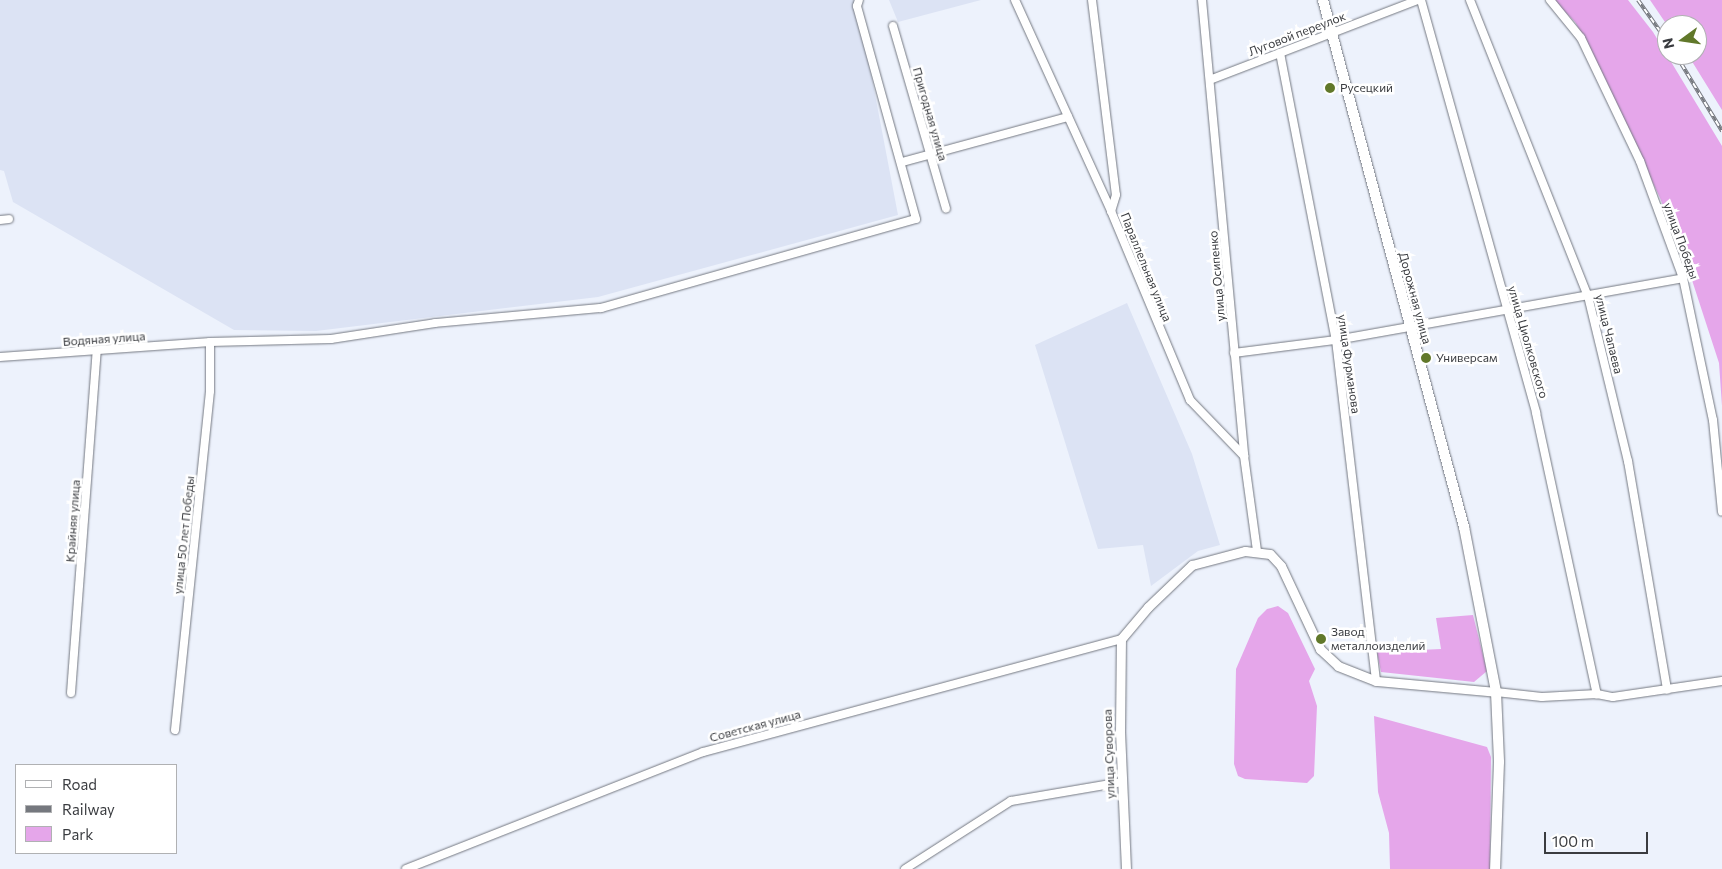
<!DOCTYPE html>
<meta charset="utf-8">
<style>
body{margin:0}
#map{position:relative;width:1722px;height:869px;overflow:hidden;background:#edf2fc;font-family:Commissioner,sans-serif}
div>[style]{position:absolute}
.built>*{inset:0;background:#dce3f4}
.green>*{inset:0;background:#e5a6ea}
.roads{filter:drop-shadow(0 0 1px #747881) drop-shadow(0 0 1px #747881)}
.minor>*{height:8px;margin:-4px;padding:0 4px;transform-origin:4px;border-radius:4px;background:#fff}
.tertiary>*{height:9px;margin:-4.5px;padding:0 4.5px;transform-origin:4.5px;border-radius:4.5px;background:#fff}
.secondary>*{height:10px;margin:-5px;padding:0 5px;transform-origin:5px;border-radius:5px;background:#fff}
.rail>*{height:4px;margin-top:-2px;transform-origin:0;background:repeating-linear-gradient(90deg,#fff 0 5.5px,#75787e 0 11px);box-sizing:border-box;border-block:1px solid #75787e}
.dots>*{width:14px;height:14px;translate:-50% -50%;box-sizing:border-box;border:2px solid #fff;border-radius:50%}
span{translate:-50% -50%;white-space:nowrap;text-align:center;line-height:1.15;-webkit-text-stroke:5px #fff;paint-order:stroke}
.street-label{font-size:12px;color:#3a3c40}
.poi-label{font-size:12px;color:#3a3c40}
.left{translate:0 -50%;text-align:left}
.legend{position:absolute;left:15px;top:764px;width:162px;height:90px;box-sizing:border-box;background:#fff;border:1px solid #b0b1b3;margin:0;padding:6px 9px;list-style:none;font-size:15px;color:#3a3c40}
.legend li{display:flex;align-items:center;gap:10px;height:25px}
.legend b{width:25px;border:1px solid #b0b1b3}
.north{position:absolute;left:1657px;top:15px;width:50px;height:50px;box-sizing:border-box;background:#fff;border:1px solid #b0b1b3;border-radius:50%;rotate:256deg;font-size:14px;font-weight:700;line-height:20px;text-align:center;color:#3a3c40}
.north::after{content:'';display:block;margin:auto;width:18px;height:22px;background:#61782a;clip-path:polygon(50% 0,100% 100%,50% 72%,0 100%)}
.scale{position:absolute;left:1544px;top:832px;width:104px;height:22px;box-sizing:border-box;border:2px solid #3a3c40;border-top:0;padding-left:6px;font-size:15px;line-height:18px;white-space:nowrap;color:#3a3c40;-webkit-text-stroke:4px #fff;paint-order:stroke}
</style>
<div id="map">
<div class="built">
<i style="clip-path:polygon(0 0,857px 0,898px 215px,598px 297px,316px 331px,234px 330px,13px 202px,4px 171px,0 170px)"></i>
<i style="clip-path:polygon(889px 0,981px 0,898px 22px)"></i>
<i style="clip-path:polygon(1127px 303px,1192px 454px,1220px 545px,1198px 551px,1151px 586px,1143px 545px,1098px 549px,1035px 345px)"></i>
</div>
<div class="green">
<i style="clip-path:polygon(1553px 0,1628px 0,1653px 32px,1722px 146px,1722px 406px,1719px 363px,1690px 274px,1660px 198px,1586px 41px,1575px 22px)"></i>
<i style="clip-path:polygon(1650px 0,1722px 0,1722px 110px,1688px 55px,1697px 55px,1697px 25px,1667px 25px)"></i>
<i style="clip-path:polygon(1278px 606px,1288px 613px,1315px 669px,1309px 681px,1317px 706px,1314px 776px,1307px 783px,1245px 779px,1238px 776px,1234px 764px,1236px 669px,1258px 618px,1267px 609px)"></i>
<i style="clip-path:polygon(1473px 615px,1487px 671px,1474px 682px,1381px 672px,1377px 652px,1441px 649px,1436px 618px)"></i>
<i style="clip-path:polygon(1374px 716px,1487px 747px,1491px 757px,1490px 869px,1390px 869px,1389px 833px,1378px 792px)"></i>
</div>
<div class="roads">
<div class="minor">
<i style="left:1015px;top:0;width:232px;rotate:65.5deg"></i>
<i style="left:1111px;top:211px;width:205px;rotate:67.3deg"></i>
<i style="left:1190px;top:400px;width:78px;rotate:46deg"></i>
<i style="left:1092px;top:0;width:196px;rotate:83deg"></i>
<i style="left:1116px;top:195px;width:17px;rotate:107deg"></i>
<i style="left:1202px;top:0;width:458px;rotate:84.7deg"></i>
<i style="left:1244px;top:456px;width:96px;rotate:82.2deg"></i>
<i style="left:1421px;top:0;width:429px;rotate:74.4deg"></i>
<i style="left:1536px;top:413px;width:288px;rotate:77.8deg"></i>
<i style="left:1470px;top:0;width:319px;rotate:68.3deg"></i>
<i style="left:1588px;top:296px;width:170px;rotate:76.4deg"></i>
<i style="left:1628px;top:461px;width:232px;rotate:80.3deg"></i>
<i style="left:1550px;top:0;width:49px;rotate:50.8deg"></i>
<i style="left:1581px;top:38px;width:136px;rotate:64.4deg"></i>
<i style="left:1640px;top:161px;width:125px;rotate:69.8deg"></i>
<i style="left:1683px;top:278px;width:145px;rotate:78.1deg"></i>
<i style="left:1713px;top:420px;width:92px;rotate:84.4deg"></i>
<i style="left:893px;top:26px;width:190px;rotate:73.8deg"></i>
<i style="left:1280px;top:53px;width:292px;rotate:79deg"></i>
<i style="left:1336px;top:340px;width:343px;rotate:83.3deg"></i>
<i style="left:1212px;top:79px;width:221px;rotate:-21deg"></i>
<i style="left:902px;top:162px;width:172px;rotate:-15.2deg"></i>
<i style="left:0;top:220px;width:9px;rotate:-6deg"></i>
<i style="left:1234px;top:353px;width:103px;rotate:-7.3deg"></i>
<i style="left:1336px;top:340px;width:352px;rotate:-10.1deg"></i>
<i style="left:0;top:357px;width:211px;rotate:-4.1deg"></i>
<i style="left:210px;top:342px;width:121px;rotate:-1.4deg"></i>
<i style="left:331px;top:339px;width:105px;rotate:-8.7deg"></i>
<i style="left:435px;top:323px;width:167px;rotate:-5.2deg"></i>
<i style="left:601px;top:308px;width:327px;rotate:-15.8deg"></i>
<i style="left:916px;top:219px;width:221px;rotate:-105.5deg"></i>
<i style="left:857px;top:6px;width:6px;rotate:-72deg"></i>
<i style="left:1496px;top:692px;width:46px;rotate:6.2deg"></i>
<i style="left:1542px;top:697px;width:55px;rotate:-3.1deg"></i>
<i style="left:1597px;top:694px;width:16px;rotate:11deg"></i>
<i style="left:1613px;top:697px;width:110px;rotate:-8.4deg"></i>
<i style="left:71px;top:693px;width:343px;rotate:-85.7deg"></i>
<i style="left:175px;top:730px;width:341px;rotate:-84.1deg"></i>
<i style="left:210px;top:391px;width:49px;rotate:-90deg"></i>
<i style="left:406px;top:869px;width:319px;rotate:-21.5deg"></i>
<i style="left:703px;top:752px;width:433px;rotate:-15.1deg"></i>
<i style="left:905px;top:869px;width:126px;rotate:-32.7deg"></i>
<i style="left:1011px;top:801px;width:113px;rotate:-9.7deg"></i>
</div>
<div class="tertiary">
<i style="left:1126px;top:869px;width:137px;rotate:-92.5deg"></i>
<i style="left:1120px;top:732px;width:93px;rotate:-89.4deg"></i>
<i style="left:1121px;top:639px;width:42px;rotate:-49.8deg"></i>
<i style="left:1148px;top:607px;width:61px;rotate:-43.7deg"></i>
<i style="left:1192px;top:565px;width:55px;rotate:-14.8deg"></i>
<i style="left:1245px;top:551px;width:25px;rotate:7deg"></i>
<i style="left:1270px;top:554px;width:16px;rotate:47deg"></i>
<i style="left:1281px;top:566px;width:92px;rotate:64.8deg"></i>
<i style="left:1320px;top:649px;width:25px;rotate:43deg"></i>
<i style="left:1338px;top:666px;width:41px;rotate:21.5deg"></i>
<i style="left:1376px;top:681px;width:121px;rotate:5.2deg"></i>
</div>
<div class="secondary">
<i style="left:1323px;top:0;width:546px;rotate:75.02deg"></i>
<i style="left:1464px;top:527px;width:168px;rotate:79deg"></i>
<i style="left:1496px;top:692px;width:70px;rotate:87.5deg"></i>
<i style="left:1499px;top:762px;width:107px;rotate:92.1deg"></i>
</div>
</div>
<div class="rail">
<i style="left:1638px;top:0;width:50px;rotate:54.7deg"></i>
<i style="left:1676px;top:55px;width:89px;rotate:58.8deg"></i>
</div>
<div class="dots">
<i style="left:1330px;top:88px;background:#61782a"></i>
<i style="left:1426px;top:358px;background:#61782a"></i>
<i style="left:1321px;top:639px;background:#61782a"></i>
</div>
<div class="street-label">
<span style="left:1297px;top:34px;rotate:-21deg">Луговой переулок</span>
<span style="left:930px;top:114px;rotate:74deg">Пригодная улица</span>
<span style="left:1681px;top:241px;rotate:70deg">улица Победы</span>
<span style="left:1146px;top:267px;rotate:68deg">Параллельная улица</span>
<span style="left:1217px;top:276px;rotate:-95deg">улица Осипенко</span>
<span style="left:1415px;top:298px;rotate:75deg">Дорожная улица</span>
<span style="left:1609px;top:334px;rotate:76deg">улица Чапаева</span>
<span style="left:104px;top:339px;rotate:-4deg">Водяная улица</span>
<span style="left:1528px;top:342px;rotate:74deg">улица Циолковского</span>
<span style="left:1349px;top:364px;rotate:82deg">улица Фурманова</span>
<span style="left:73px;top:521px;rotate:-86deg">Крайняя улица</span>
<span style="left:184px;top:535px;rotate:-84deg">улица 50 лет Победы</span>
<span style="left:755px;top:726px;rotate:-15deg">Советская улица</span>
<span style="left:1109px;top:754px;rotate:-92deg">улица Суворова</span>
</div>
<div class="poi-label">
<span class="left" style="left:1340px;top:88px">Русецкий</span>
<span class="left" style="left:1436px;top:358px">Универсам</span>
<span class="left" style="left:1331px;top:639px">Завод<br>металлоизделий</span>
</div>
<ul class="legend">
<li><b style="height:6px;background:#fff"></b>Road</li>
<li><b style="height:6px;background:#75787e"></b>Railway</li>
<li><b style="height:14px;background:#e5a6ea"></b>Park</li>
</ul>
<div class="north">N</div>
<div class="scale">100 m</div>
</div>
